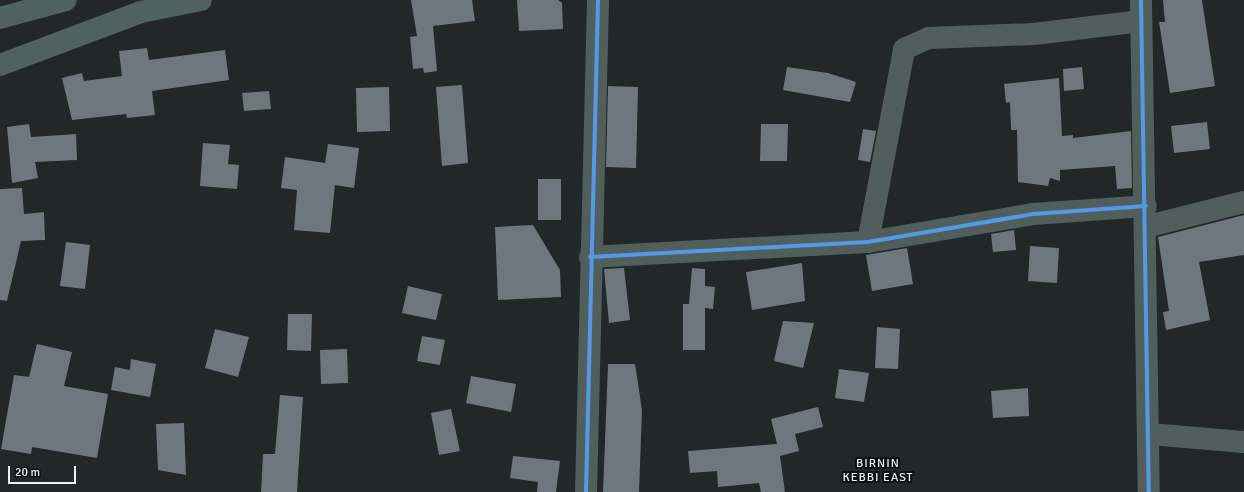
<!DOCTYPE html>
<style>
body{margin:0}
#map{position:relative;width:1244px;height:492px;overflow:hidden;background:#222728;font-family:Signika,sans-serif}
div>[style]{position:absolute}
.building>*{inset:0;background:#6e777d}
.street>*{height:22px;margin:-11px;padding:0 11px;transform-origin:11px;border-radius:11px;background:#515f5c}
.secondary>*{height:22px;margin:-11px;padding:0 11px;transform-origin:11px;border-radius:11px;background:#50625e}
.cycleway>*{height:4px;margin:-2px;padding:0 2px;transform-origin:2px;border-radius:2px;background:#5399e6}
span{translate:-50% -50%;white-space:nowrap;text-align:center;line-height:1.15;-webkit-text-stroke:4px #0c1011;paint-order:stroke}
.neighbourhood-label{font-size:12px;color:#ebf0f1;letter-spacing:1px}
.scale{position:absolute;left:8px;top:466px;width:68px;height:18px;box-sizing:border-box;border:2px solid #ebf0f1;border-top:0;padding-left:5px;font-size:12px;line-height:14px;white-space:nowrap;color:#ebf0f1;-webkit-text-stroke:3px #0c1011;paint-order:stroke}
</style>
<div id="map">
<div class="building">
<i style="clip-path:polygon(411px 0,472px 0,475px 21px,433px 26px,437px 71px,424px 73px,423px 68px,413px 69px,410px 37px,417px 36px)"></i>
<i style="clip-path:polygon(517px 0,558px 0,562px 3px,563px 29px,519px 31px)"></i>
<i style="clip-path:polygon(1163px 0,1202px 0,1215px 86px,1170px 93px,1159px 22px,1165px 22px)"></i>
<i style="clip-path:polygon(147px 48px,149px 60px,225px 50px,229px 80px,152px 91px,155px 115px,127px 118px,126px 114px,72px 120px,62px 78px,82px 73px,84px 81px,122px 76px,119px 51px)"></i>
<i style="clip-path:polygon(787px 67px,828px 73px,856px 82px,850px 102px,783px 90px)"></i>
<i style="clip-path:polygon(1082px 67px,1084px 89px,1064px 91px,1063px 69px)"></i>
<i style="clip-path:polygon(1059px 78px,1062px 136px,1073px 135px,1073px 138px,1131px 131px,1132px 188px,1117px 189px,1115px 166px,1060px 170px,1060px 181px,1050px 178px,1048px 186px,1018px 182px,1017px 130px,1011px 130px,1010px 102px,1006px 103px,1004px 84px)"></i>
<i style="clip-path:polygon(462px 85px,468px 163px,442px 166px,436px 87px)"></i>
<i style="clip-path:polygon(608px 86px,638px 87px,636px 168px,606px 167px)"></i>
<i style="clip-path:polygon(389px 87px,390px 131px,357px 132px,356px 88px)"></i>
<i style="clip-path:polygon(269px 91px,271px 109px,244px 111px,242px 93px)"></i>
<i style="clip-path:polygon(1207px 122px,1210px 149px,1174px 153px,1171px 126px)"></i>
<i style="clip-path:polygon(29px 124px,31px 137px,76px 134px,77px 160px,35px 162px,38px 178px,12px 183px,7px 127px)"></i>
<i style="clip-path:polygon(761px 124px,788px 124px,787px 161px,760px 161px)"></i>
<i style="clip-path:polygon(863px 129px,876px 131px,870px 162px,858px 160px)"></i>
<i style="clip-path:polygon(203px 143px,230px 145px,228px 164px,239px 165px,237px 189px,200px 186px)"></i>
<i style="clip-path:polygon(328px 144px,359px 148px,354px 188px,335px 185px,330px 233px,294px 230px,297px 190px,281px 188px,285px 157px,325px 163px)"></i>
<i style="clip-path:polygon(538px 179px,561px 179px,561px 220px,538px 220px)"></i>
<i style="clip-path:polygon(22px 188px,24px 214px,44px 212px,45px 240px,21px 241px,7px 301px,0 300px,0 189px)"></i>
<i style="clip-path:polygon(1244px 215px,1244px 255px,1199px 262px,1210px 320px,1166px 330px,1163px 312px,1169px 311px,1158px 237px)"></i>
<i style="clip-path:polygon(533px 225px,560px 270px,561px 297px,498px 300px,495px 227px)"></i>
<i style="clip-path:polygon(1014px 230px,1016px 250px,993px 252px,991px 234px)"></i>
<i style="clip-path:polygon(66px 242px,90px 245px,85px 289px,60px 286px)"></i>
<i style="clip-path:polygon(1030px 246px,1059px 248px,1057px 283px,1028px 281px)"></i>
<i style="clip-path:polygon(907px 248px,913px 284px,872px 291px,866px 255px)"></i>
<i style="clip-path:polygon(802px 263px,805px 301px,752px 310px,746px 272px)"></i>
<i style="clip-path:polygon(641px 267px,624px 268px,630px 320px,609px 323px,604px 269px)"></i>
<i style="clip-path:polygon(692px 268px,705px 269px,705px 286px,715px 287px,713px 309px,705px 308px,705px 350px,683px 350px,683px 304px,689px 304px)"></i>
<i style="clip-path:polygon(408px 286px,442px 294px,436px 320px,402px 313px)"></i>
<i style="clip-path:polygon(288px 314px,312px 314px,311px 351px,287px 350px)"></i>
<i style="clip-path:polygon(783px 321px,814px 323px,803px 368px,774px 361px)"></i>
<i style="clip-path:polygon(877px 327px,900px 329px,898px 369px,875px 368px)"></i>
<i style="clip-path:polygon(215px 329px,249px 337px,238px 377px,205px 368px)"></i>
<i style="clip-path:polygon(422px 336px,445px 340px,440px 365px,417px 361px)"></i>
<i style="clip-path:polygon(37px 344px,72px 352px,64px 386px,108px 394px,97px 458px,32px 447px,31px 454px,1px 449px,14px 375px,29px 377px)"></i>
<i style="clip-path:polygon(347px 349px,348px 383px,321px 384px,320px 350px)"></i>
<i style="clip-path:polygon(131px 359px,156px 364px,150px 397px,111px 390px,115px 367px,130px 370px)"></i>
<i style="clip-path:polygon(608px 364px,635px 364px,642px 410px,639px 492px,603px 492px)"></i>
<i style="clip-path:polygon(839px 369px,869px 373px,864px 402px,835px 398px)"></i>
<i style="clip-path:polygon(471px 376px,516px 384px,511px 412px,466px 403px)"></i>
<i style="clip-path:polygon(1028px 388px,1029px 416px,993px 418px,991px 391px)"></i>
<i style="clip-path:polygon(280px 395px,303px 397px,297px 492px,261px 492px,263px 454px,275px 454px)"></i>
<i style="clip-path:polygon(818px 407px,823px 427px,795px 434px,799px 451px,780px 456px,785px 492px,761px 492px,759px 483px,718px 487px,717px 471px,690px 473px,688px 451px,777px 444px,771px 419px)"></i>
<i style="clip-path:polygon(451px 409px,460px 451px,439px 455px,431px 413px)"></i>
<i style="clip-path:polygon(184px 423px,186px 475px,158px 470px,156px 424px)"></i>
<i style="clip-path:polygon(513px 456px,560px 461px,556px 492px,537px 492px,538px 482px,510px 478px)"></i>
</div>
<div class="street">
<i style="left:1141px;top:0;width:492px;rotate:89.1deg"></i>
<i style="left:1145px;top:227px;width:102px;rotate:-14.2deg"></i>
<i style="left:868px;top:242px;width:196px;rotate:-79.4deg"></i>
<i style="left:904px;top:49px;width:27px;rotate:-24deg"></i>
<i style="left:929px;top:38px;width:105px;rotate:-2.2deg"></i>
<i style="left:1034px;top:34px;width:108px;rotate:-6.9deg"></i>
<i style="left:590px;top:257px;width:278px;rotate:-3.1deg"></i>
<i style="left:868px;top:242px;width:167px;rotate:-9.6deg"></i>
<i style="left:1033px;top:214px;width:113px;rotate:-4deg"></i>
<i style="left:1150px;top:434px;width:94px;rotate:4.9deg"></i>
<i style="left:586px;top:492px;width:492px;rotate:-88.6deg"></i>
</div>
<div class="secondary">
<i style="left:0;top:18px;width:68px;rotate:-15.3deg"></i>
<i style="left:0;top:65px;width:151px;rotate:-20.6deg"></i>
<i style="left:141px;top:12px;width:61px;rotate:-11.3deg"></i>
</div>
<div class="cycleway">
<i style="left:1141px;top:0;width:492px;rotate:89.1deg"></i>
<i style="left:590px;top:257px;width:278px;rotate:-3.1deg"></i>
<i style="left:868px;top:242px;width:167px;rotate:-9.6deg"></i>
<i style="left:1033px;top:214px;width:113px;rotate:-4deg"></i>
<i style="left:586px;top:492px;width:492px;rotate:-88.6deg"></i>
</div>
<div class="neighbourhood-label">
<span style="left:878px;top:471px">BIRNIN<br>KEBBI EAST</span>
</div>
<div class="scale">20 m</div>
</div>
